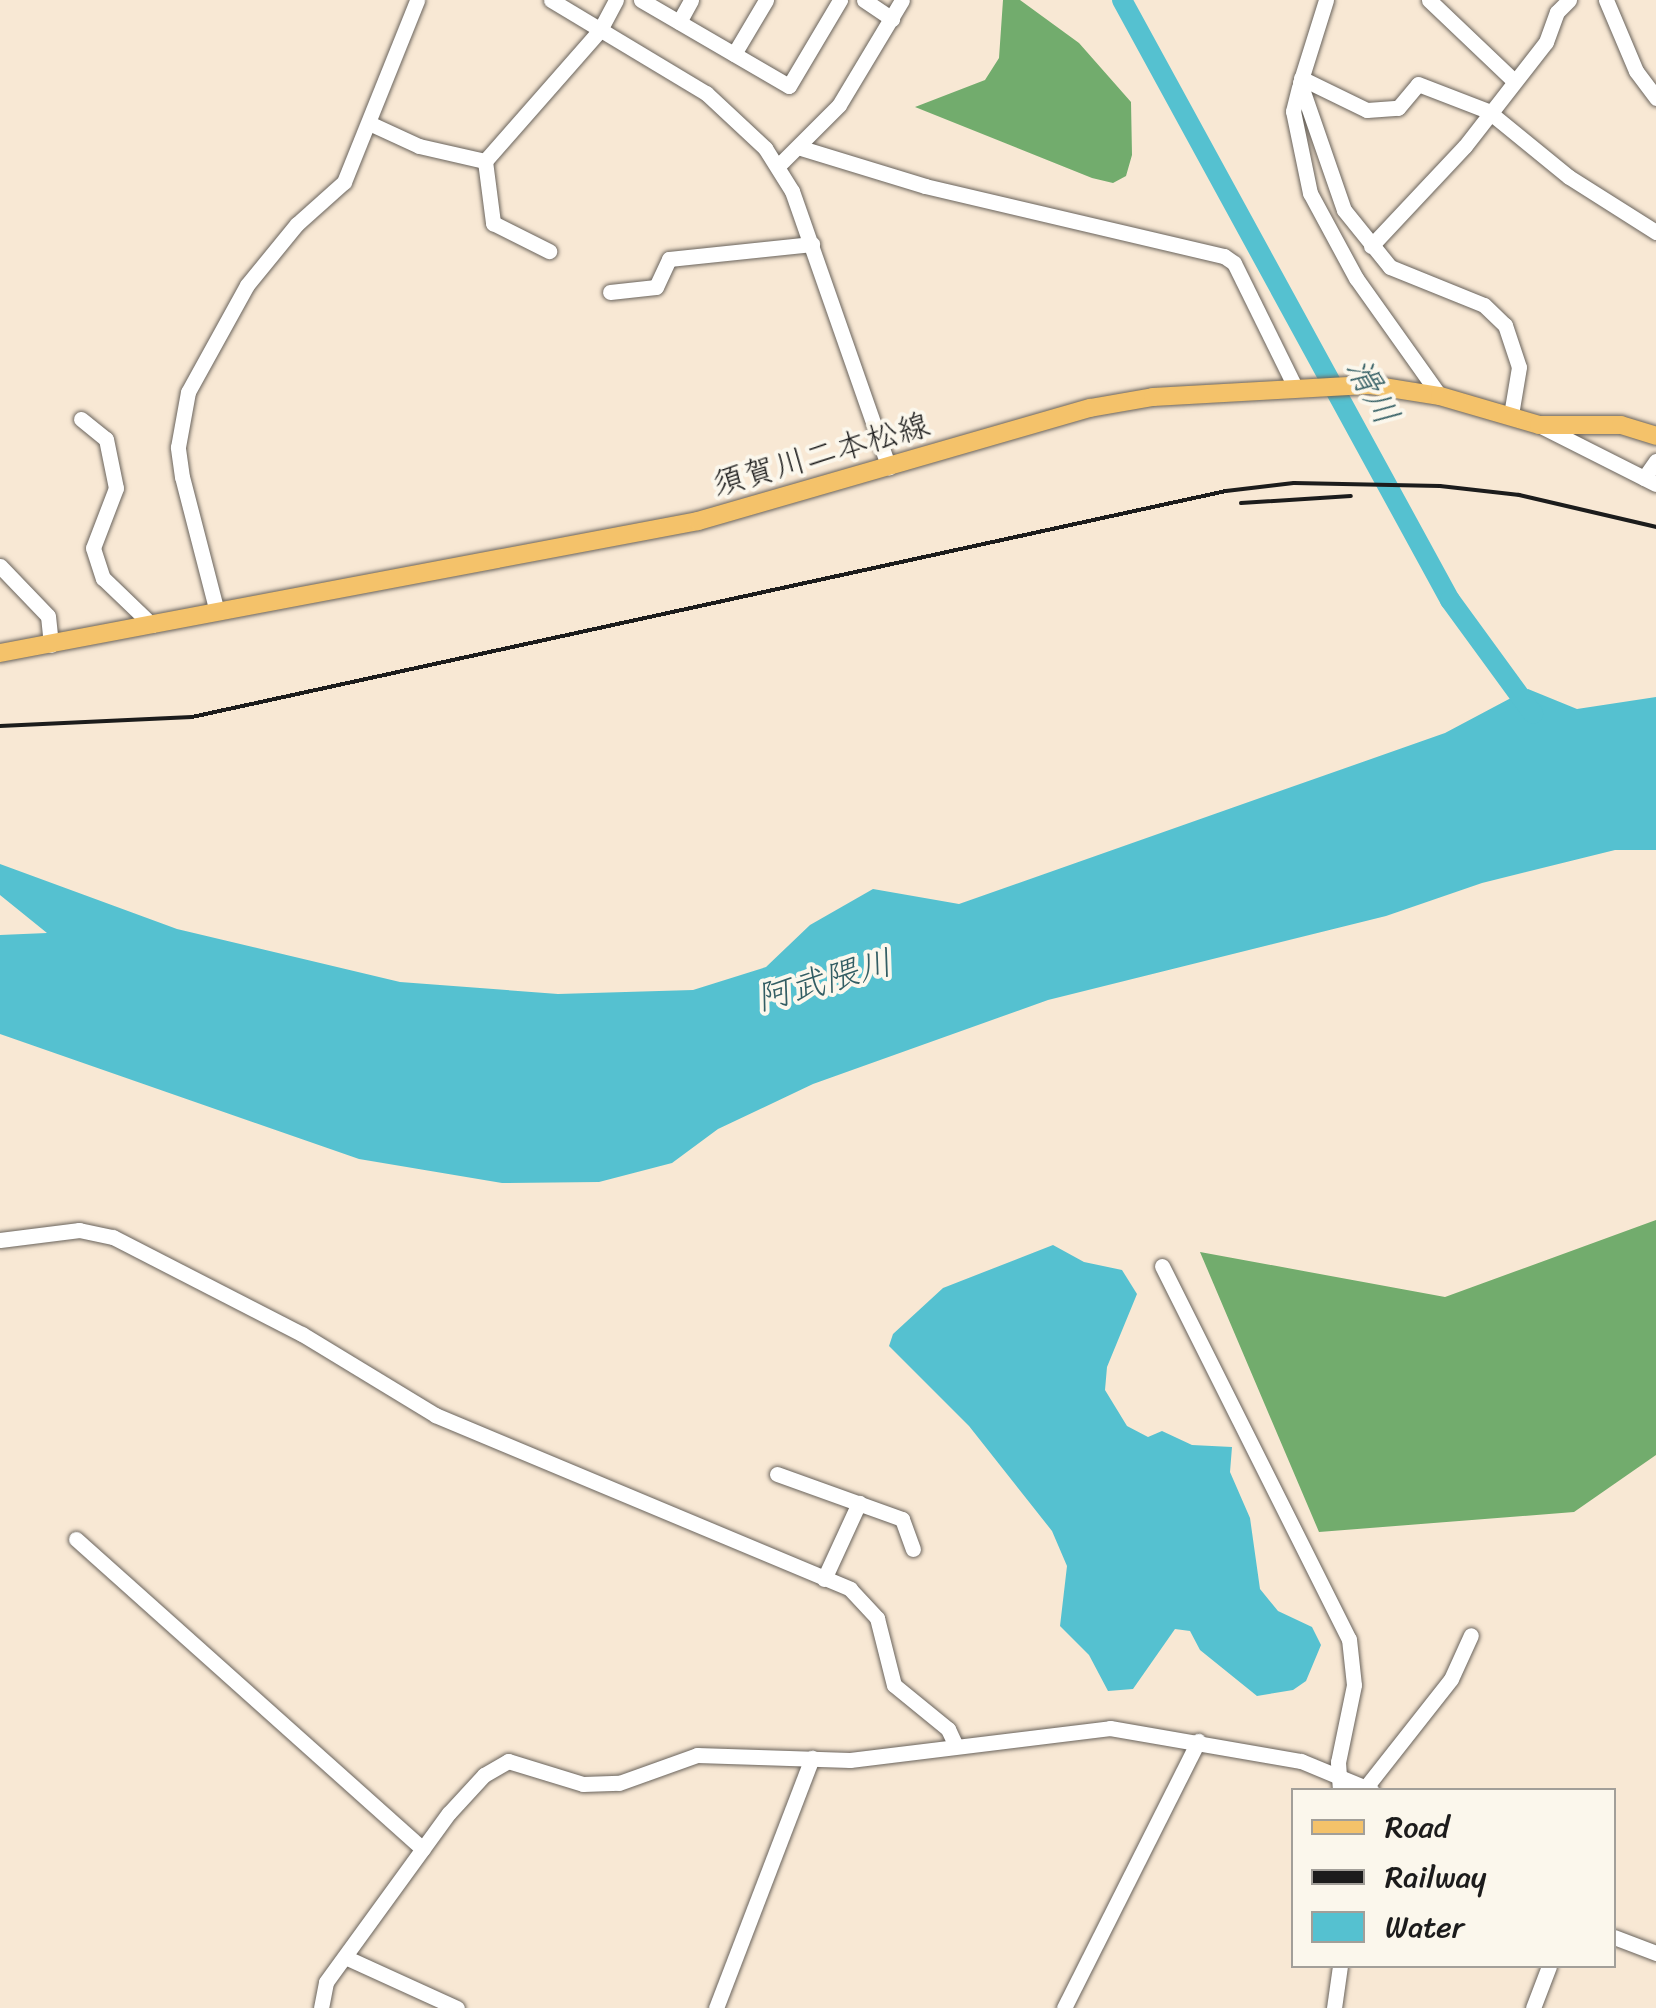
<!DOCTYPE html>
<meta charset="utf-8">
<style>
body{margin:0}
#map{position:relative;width:1656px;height:2008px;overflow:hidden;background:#f8e8d4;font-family:Sriracha,"Klee One",sans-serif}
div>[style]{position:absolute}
.forest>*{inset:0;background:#72ac6d}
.water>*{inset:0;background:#55c1d0}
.river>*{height:20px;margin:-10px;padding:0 10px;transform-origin:10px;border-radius:10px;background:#55c1d0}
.roads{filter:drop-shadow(0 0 2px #69635c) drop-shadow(0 0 2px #69635c)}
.minor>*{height:15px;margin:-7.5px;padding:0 7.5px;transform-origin:7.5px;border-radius:7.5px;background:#fff}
.major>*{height:18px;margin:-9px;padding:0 9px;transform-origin:9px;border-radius:9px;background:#f4c26a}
.rail>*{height:4px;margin:-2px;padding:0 2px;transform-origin:2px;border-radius:2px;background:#1c1c1c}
span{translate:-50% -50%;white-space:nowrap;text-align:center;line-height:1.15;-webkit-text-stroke:8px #fbf7ec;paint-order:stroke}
.street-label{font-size:32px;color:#1c1c1c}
.water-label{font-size:35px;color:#335e64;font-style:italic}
.legend{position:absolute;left:1291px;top:1788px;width:325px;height:180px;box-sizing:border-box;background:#fbf7ec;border:2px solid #a29f99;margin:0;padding:12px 18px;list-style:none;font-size:30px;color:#1c1c1c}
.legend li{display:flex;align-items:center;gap:20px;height:50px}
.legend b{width:50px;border:2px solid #a29f99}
</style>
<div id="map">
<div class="forest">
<i style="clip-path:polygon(1003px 0,1020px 0,1079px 43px,1131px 102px,1132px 155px,1126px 176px,1113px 183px,1092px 178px,915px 107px,985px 80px,999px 58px)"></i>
<i style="clip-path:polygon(1656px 1220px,1656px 1455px,1574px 1512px,1319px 1532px,1200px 1252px,1445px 1297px)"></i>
</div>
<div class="water">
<i style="clip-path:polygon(1528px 689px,1577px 709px,1656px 697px,1656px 850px,1615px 850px,1482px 883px,1386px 916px,1048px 1000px,813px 1084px,718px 1129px,672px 1163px,599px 1182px,502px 1183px,359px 1159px,0 1034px,0 935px,47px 933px,0 895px,0 864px,177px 929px,400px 982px,558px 994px,693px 990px,766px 967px,810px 925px,873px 889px,959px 904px,1445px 733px)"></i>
<i style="clip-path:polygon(1053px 1245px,1084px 1262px,1122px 1270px,1137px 1294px,1107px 1367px,1105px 1390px,1127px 1426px,1148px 1437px,1162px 1431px,1192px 1445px,1232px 1447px,1230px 1472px,1250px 1518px,1260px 1589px,1278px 1611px,1312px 1627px,1321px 1645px,1306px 1681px,1293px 1690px,1257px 1696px,1200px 1650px,1190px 1631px,1175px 1629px,1133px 1689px,1108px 1691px,1089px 1655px,1060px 1626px,1067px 1566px,1052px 1531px,969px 1426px,889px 1346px,893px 1334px,943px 1288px)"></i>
</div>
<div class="river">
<i style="left:1122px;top:0;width:684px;rotate:61.34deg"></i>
<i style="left:1450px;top:600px;width:141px;rotate:53.9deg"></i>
</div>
<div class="roads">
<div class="minor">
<i style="left:551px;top:0;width:181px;rotate:31deg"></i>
<i style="left:706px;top:93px;width:81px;rotate:43deg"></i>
<i style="left:765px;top:148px;width:51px;rotate:57.9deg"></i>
<i style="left:792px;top:191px;width:293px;rotate:70.7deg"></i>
<i style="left:641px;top:0;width:171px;rotate:30.2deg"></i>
<i style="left:789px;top:86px;width:100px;rotate:-59.3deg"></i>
<i style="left:864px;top:0;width:34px;rotate:34deg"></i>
<i style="left:1326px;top:0;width:87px;rotate:107.4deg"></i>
<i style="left:1300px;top:83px;width:134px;rotate:70.9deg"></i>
<i style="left:1344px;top:210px;width:73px;rotate:51.1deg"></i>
<i style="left:1390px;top:267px;width:101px;rotate:22deg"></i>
<i style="left:1484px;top:305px;width:29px;rotate:44deg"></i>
<i style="left:1505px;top:325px;width:44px;rotate:71.6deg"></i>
<i style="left:1519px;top:367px;width:49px;rotate:99.5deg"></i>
<i style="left:1429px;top:0;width:116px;rotate:43.6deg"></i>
<i style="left:1606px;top:0;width:77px;rotate:67.1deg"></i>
<i style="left:1636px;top:71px;width:34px;rotate:53deg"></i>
<i style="left:679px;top:22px;width:25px;rotate:-61deg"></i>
<i style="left:734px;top:54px;width:63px;rotate:-59.3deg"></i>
<i style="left:1301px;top:78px;width:73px;rotate:25.9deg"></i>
<i style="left:1367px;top:110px;width:31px;rotate:-4deg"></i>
<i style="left:1398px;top:108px;width:31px;rotate:-50deg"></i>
<i style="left:1418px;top:84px;width:75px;rotate:21.1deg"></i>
<i style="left:1488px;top:111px;width:104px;rotate:39.2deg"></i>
<i style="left:1569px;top:177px;width:103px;rotate:32.3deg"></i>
<i style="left:1299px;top:87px;width:25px;rotate:104deg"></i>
<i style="left:1293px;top:111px;width:84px;rotate:78.3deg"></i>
<i style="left:1310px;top:193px;width:97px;rotate:61.6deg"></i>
<i style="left:1356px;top:278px;width:145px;rotate:54.6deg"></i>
<i style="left:369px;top:123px;width:55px;rotate:24.7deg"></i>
<i style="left:419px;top:146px;width:68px;rotate:12.8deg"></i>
<i style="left:485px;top:161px;width:63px;rotate:82.6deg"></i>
<i style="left:493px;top:223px;width:63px;rotate:26.6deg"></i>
<i style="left:801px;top:148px;width:130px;rotate:17deg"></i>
<i style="left:925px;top:186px;width:307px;rotate:13.2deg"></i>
<i style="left:1224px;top:256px;width:12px;rotate:35deg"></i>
<i style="left:1234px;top:263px;width:138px;rotate:63.8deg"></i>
<i style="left:485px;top:161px;width:174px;rotate:-48.7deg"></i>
<i style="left:600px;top:30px;width:34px;rotate:-62deg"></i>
<i style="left:778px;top:166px;width:86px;rotate:-45deg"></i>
<i style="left:839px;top:105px;width:122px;rotate:-59deg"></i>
<i style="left:1371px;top:246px;width:137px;rotate:-46.8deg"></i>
<i style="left:1465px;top:146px;width:132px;rotate:-52.1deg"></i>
<i style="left:1546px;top:42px;width:32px;rotate:-70deg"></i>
<i style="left:1557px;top:12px;width:17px;rotate:-45deg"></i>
<i style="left:610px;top:292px;width:46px;rotate:-6.2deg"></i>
<i style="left:656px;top:287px;width:31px;rotate:-65deg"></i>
<i style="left:669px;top:259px;width:144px;rotate:-6deg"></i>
<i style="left:81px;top:419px;width:32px;rotate:39deg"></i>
<i style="left:106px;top:439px;width:50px;rotate:78.5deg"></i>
<i style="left:116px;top:488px;width:64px;rotate:111deg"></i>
<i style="left:93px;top:548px;width:32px;rotate:72deg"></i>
<i style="left:103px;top:578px;width:68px;rotate:43.8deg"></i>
<i style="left:1539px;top:425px;width:131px;rotate:26.8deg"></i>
<i style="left:1644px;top:478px;width:21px;rotate:-55deg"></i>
<i style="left:0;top:566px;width:69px;rotate:46.2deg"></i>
<i style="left:48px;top:616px;width:29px;rotate:84deg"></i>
<i style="left:217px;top:612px;width:139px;rotate:-104.5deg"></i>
<i style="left:182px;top:477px;width:30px;rotate:-98deg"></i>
<i style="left:178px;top:447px;width:56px;rotate:-79.7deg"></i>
<i style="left:188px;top:392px;width:122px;rotate:-61.1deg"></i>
<i style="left:247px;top:285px;width:79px;rotate:-50.7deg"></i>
<i style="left:297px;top:224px;width:63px;rotate:-41.8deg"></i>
<i style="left:344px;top:182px;width:196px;rotate:-68.1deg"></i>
<i style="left:0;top:1240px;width:80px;rotate:-7.2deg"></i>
<i style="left:79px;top:1230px;width:35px;rotate:12deg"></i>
<i style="left:113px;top:1237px;width:212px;rotate:27.2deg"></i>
<i style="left:302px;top:1334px;width:156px;rotate:31.3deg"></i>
<i style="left:435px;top:1415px;width:450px;rotate:22.7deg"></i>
<i style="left:850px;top:1589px;width:40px;rotate:47deg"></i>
<i style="left:877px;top:1618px;width:69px;rotate:75.8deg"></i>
<i style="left:894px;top:1685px;width:70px;rotate:39.2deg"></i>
<i style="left:948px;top:1729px;width:19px;rotate:65deg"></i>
<i style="left:1162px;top:1266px;width:417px;rotate:63.4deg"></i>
<i style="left:1349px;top:1639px;width:46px;rotate:83.8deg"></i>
<i style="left:1354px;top:1685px;width:79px;rotate:101.7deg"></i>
<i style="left:1338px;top:1762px;width:28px;rotate:86deg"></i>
<i style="left:777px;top:1474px;width:133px;rotate:19.8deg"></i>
<i style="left:902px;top:1519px;width:32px;rotate:70deg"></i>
<i style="left:76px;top:1539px;width:465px;rotate:41.8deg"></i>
<i style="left:824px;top:1579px;width:84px;rotate:-65.3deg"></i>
<i style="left:1366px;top:1787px;width:137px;rotate:-51.8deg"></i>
<i style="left:1451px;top:1679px;width:48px;rotate:-65.6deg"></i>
<i style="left:1614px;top:1937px;width:45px;rotate:20.9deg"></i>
<i style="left:345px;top:1957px;width:123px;rotate:24.5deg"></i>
<i style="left:321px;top:2008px;width:26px;rotate:-79deg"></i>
<i style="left:326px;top:1982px;width:209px;rotate:-54deg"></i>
<i style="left:449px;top:1813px;width:52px;rotate:-47.4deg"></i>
<i style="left:484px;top:1775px;width:28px;rotate:-30deg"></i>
<i style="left:508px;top:1761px;width:78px;rotate:17deg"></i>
<i style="left:583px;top:1784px;width:36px;rotate:-2deg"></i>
<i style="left:619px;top:1783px;width:83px;rotate:-19.7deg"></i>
<i style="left:697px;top:1755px;width:153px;rotate:1.9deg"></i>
<i style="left:850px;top:1760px;width:262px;rotate:-7deg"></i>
<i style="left:1110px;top:1728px;width:194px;rotate:9.8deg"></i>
<i style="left:1301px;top:1761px;width:76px;rotate:22.5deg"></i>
<i style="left:716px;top:2008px;width:268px;rotate:-69deg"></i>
<i style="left:1064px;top:2008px;width:299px;rotate:-63.3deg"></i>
<i style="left:1334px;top:2008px;width:42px;rotate:-81.9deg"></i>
<i style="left:1533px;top:2008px;width:45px;rotate:-69.1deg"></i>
</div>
<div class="major">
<i style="left:0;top:653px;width:710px;rotate:-10.71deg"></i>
<i style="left:698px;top:521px;width:408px;rotate:-16.1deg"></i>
<i style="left:1090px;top:408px;width:64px;rotate:-9.9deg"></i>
<i style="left:1153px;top:397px;width:218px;rotate:-3.2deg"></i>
<i style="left:1371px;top:385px;width:70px;rotate:9.1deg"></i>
<i style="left:1440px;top:396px;width:103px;rotate:16.3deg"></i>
<i style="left:1539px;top:425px;width:82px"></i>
<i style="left:1621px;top:425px;width:37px;rotate:17deg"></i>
</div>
</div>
<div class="rail">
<i style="left:1241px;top:503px;width:110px;rotate:-3.6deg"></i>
<i style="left:0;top:726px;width:192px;rotate:-2.7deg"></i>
<i style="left:192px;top:717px;width:1058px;rotate:-12.33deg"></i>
<i style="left:1226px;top:491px;width:68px;rotate:-6.7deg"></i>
<i style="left:1294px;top:483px;width:146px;rotate:1.2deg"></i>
<i style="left:1440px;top:486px;width:80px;rotate:6.5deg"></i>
<i style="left:1519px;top:495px;width:141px;rotate:13.1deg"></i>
</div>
<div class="street-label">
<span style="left:821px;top:455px;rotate:-16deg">須賀川二本松線</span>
</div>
<div class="water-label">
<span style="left:1373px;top:391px;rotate:61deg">滑川</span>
<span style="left:824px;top:980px;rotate:-16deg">阿武隈川</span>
</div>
<ul class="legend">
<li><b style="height:12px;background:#f4c26a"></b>Road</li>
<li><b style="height:12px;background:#1c1c1c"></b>Railway</li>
<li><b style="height:28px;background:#55c1d0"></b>Water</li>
</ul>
</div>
